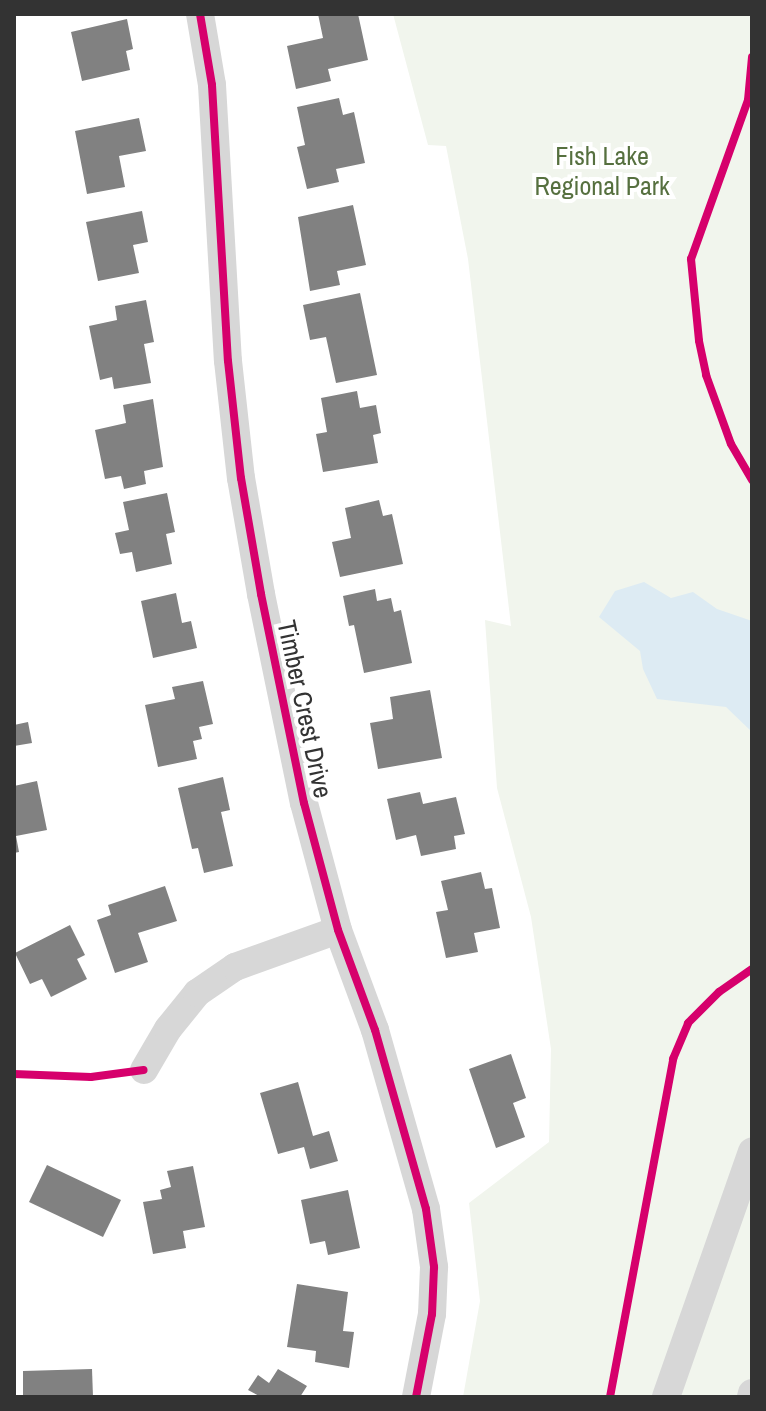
<!DOCTYPE html>
<style>
body{margin:0}
#map{position:relative;width:766px;height:1411px;overflow:hidden;background:#fff;font-family:"Archivo Narrow",sans-serif}
div>[style]{position:absolute}
.green>*{inset:0;background:#f1f5ed}
.water>*{inset:0;background:#ddebf3}
.building>*{inset:0;background:#818181}
.minor>*{height:28px;margin:-14px;padding:0 14px;transform-origin:14px;border-radius:14px;background:#d7d7d7}
.cycleway>*{height:8px;margin:-4px;padding:0 4px;transform-origin:4px;border-radius:4px;background:#d6006c}
span{translate:-50% -50%;white-space:nowrap;text-align:center;line-height:1.15;-webkit-text-stroke:8px #fff;paint-order:stroke}
.park-label{font-size:26px;color:#56703f}
.street-label{font-size:26px;color:#333}
.frame{position:absolute;inset:0;border:16px solid #333;pointer-events:none}
</style>
<div id="map">
<div class="green">
<i style="clip-path:polygon(393px 14px,752px 14px,752px 1397px,463px 1397px,480px 1301px,469px 1203px,549px 1142px,551px 1049px,531px 917px,497px 788px,485px 620px,511px 626px,468px 259px,446px 146px,428px 145px)"></i>
</div>
<div class="water">
<i style="clip-path:polygon(644px 582px,671px 598px,693px 592px,717px 609px,752px 621px,752px 732px,726px 707px,657px 699px,643px 669px,640px 651px,599px 617px,615px 591px)"></i>
</div>
<div class="building">
<i style="clip-path:polygon(318px 14px,358px 14px,368px 60px,328px 69px,331px 81px,296px 89px,287px 46px,323px 38px)"></i>
<i style="clip-path:polygon(127px 19px,133px 49px,126px 51px,130px 70px,82px 81px,71px 32px)"></i>
<i style="clip-path:polygon(339px 98px,343px 115px,354px 112px,365px 163px,336px 169px,339px 182px,307px 189px,297px 147px,305px 145px,297px 107px)"></i>
<i style="clip-path:polygon(139px 118px,146px 151px,119px 156px,125px 187px,87px 194px,75px 131px)"></i>
<i style="clip-path:polygon(353px 205px,366px 265px,337px 271px,340px 285px,310px 291px,298px 217px)"></i>
<i style="clip-path:polygon(142px 211px,148px 242px,133px 245px,139px 273px,98px 281px,86px 222px)"></i>
<i style="clip-path:polygon(360px 293px,377px 375px,336px 383px,326px 337px,310px 340px,303px 305px)"></i>
<i style="clip-path:polygon(146px 300px,154px 342px,144px 344px,151px 383px,114px 389px,112px 377px,100px 380px,89px 326px,117px 320px,115px 306px)"></i>
<i style="clip-path:polygon(357px 391px,360px 408px,376px 405px,381px 433px,373px 435px,378px 463px,323px 472px,316px 434px,327px 432px,321px 398px)"></i>
<i style="clip-path:polygon(153px 399px,163px 467px,144px 471px,146px 484px,124px 489px,121px 476px,105px 479px,95px 430px,126px 423px,123px 405px)"></i>
<i style="clip-path:polygon(167px 493px,175px 532px,166px 534px,172px 564px,136px 572px,132px 552px,120px 554px,115px 533px,129px 530px,123px 502px)"></i>
<i style="clip-path:polygon(379px 500px,383px 516px,392px 514px,403px 564px,340px 577px,332px 542px,351px 538px,345px 508px)"></i>
<i style="clip-path:polygon(375px 589px,377px 601px,391px 598px,394px 612px,401px 610px,412px 663px,364px 673px,354px 625px,349px 626px,343px 596px)"></i>
<i style="clip-path:polygon(176px 593px,182px 623px,191px 621px,197px 648px,153px 658px,141px 601px)"></i>
<i style="clip-path:polygon(203px 681px,213px 724px,199px 727px,202px 739px,193px 741px,197px 759px,158px 767px,145px 705px,175px 699px,172px 687px)"></i>
<i style="clip-path:polygon(430px 690px,442px 758px,378px 769px,370px 723px,393px 719px,390px 697px)"></i>
<i style="clip-path:polygon(28px 722px,32px 743px,14px 746px,14px 725px)"></i>
<i style="clip-path:polygon(223px 777px,230px 810px,221px 812px,233px 866px,204px 873px,198px 848px,192px 849px,178px 788px)"></i>
<i style="clip-path:polygon(37px 781px,47px 830px,16px 836px,19px 852px,14px 853px,14px 786px)"></i>
<i style="clip-path:polygon(420px 792px,423px 804px,456px 797px,465px 834px,454px 836px,456px 849px,421px 856px,416px 835px,396px 840px,387px 799px)"></i>
<i style="clip-path:polygon(481px 872px,485px 889px,492px 888px,500px 928px,474px 933px,478px 952px,446px 958px,436px 912px,448px 910px,441px 881px)"></i>
<i style="clip-path:polygon(165px 886px,177px 921px,138px 933px,148px 962px,115px 973px,97px 920px,111px 915px,108px 905px)"></i>
<i style="clip-path:polygon(70px 925px,85px 955px,77px 959px,87px 979px,51px 997px,42px 979px,30px 984px,15px 953px)"></i>
<i style="clip-path:polygon(511px 1054px,526px 1098px,513px 1103px,525px 1137px,496px 1148px,469px 1069px)"></i>
<i style="clip-path:polygon(298px 1082px,313px 1136px,329px 1131px,338px 1161px,310px 1169px,304px 1147px,278px 1154px,260px 1093px)"></i>
<i style="clip-path:polygon(47px 1165px,121px 1200px,103px 1237px,29px 1202px)"></i>
<i style="clip-path:polygon(193px 1166px,205px 1227px,183px 1231px,186px 1248px,153px 1254px,143px 1202px,162px 1199px,160px 1190px,171px 1187px,167px 1171px)"></i>
<i style="clip-path:polygon(348px 1190px,360px 1248px,328px 1255px,325px 1241px,310px 1244px,301px 1200px)"></i>
<i style="clip-path:polygon(297px 1284px,348px 1292px,343px 1331px,354px 1332px,349px 1368px,315px 1362px,316px 1351px,287px 1347px)"></i>
<i style="clip-path:polygon(92px 1369px,93px 1397px,23px 1397px,23px 1371px)"></i>
<i style="clip-path:polygon(278px 1369px,307px 1386px,300px 1397px,261px 1397px,248px 1390px,258px 1375px,269px 1383px)"></i>
</div>
<div class="minor">
<i style="left:200px;top:14px;width:72px;rotate:80.4deg"></i>
<i style="left:212px;top:85px;width:276px;rotate:86.7deg"></i>
<i style="left:228px;top:361px;width:118px;rotate:83.7deg"></i>
<i style="left:241px;top:478px;width:118px;rotate:80.2deg"></i>
<i style="left:261px;top:594px;width:213px;rotate:78.4deg"></i>
<i style="left:304px;top:803px;width:131px;rotate:75deg"></i>
<i style="left:338px;top:930px;width:107px;rotate:69.7deg"></i>
<i style="left:375px;top:1030px;width:186px;rotate:74.1deg"></i>
<i style="left:426px;top:1209px;width:59px;rotate:82.1deg"></i>
<i style="left:434px;top:1267px;width:47px;rotate:92.4deg"></i>
<i style="left:432px;top:1314px;width:85px;rotate:100.9deg"></i>
<i style="left:144px;top:1070px;width:48px;rotate:-59.7deg"></i>
<i style="left:168px;top:1029px;width:46px;rotate:-51.1deg"></i>
<i style="left:197px;top:993px;width:46px;rotate:-34.4deg"></i>
<i style="left:235px;top:967px;width:109px;rotate:-19.8deg"></i>
<i style="left:666px;top:1397px;width:260px;rotate:-70.7deg"></i>
<i style="left:751px;top:1397px;width:4px;rotate:-76deg"></i>
</div>
<div class="cycleway">
<i style="left:200px;top:14px;width:72px;rotate:80.4deg"></i>
<i style="left:212px;top:85px;width:276px;rotate:86.7deg"></i>
<i style="left:228px;top:361px;width:118px;rotate:83.7deg"></i>
<i style="left:241px;top:478px;width:118px;rotate:80.2deg"></i>
<i style="left:261px;top:594px;width:213px;rotate:78.4deg"></i>
<i style="left:304px;top:803px;width:131px;rotate:75deg"></i>
<i style="left:338px;top:930px;width:107px;rotate:69.7deg"></i>
<i style="left:375px;top:1030px;width:186px;rotate:74.1deg"></i>
<i style="left:426px;top:1209px;width:59px;rotate:82.1deg"></i>
<i style="left:434px;top:1267px;width:47px;rotate:92.4deg"></i>
<i style="left:432px;top:1314px;width:85px;rotate:100.9deg"></i>
<i style="left:752px;top:57px;width:43px;rotate:95.3deg"></i>
<i style="left:748px;top:100px;width:169px;rotate:109.7deg"></i>
<i style="left:691px;top:259px;width:82px;rotate:84.4deg"></i>
<i style="left:699px;top:341px;width:35px;rotate:78deg"></i>
<i style="left:706px;top:375px;width:73px;rotate:70.1deg"></i>
<i style="left:731px;top:444px;width:42px;rotate:59.7deg"></i>
<i style="left:14px;top:1074px;width:77px;rotate:2.2deg"></i>
<i style="left:91px;top:1077px;width:53px;rotate:-7.5deg"></i>
<i style="left:610px;top:1397px;width:344px;rotate:-79.4deg"></i>
<i style="left:673px;top:1059px;width:39px;rotate:-67deg"></i>
<i style="left:688px;top:1023px;width:44px;rotate:-45deg"></i>
<i style="left:719px;top:992px;width:40px;rotate:-34.9deg"></i>
</div>
<div class="park-label">
<span style="left:602px;top:171px">Fish Lake<br>Regional Park</span>
</div>
<div class="street-label">
<span style="left:305px;top:709px;rotate:78deg">Timber Crest Drive</span>
</div>
<div class="frame"></div>
</div>
